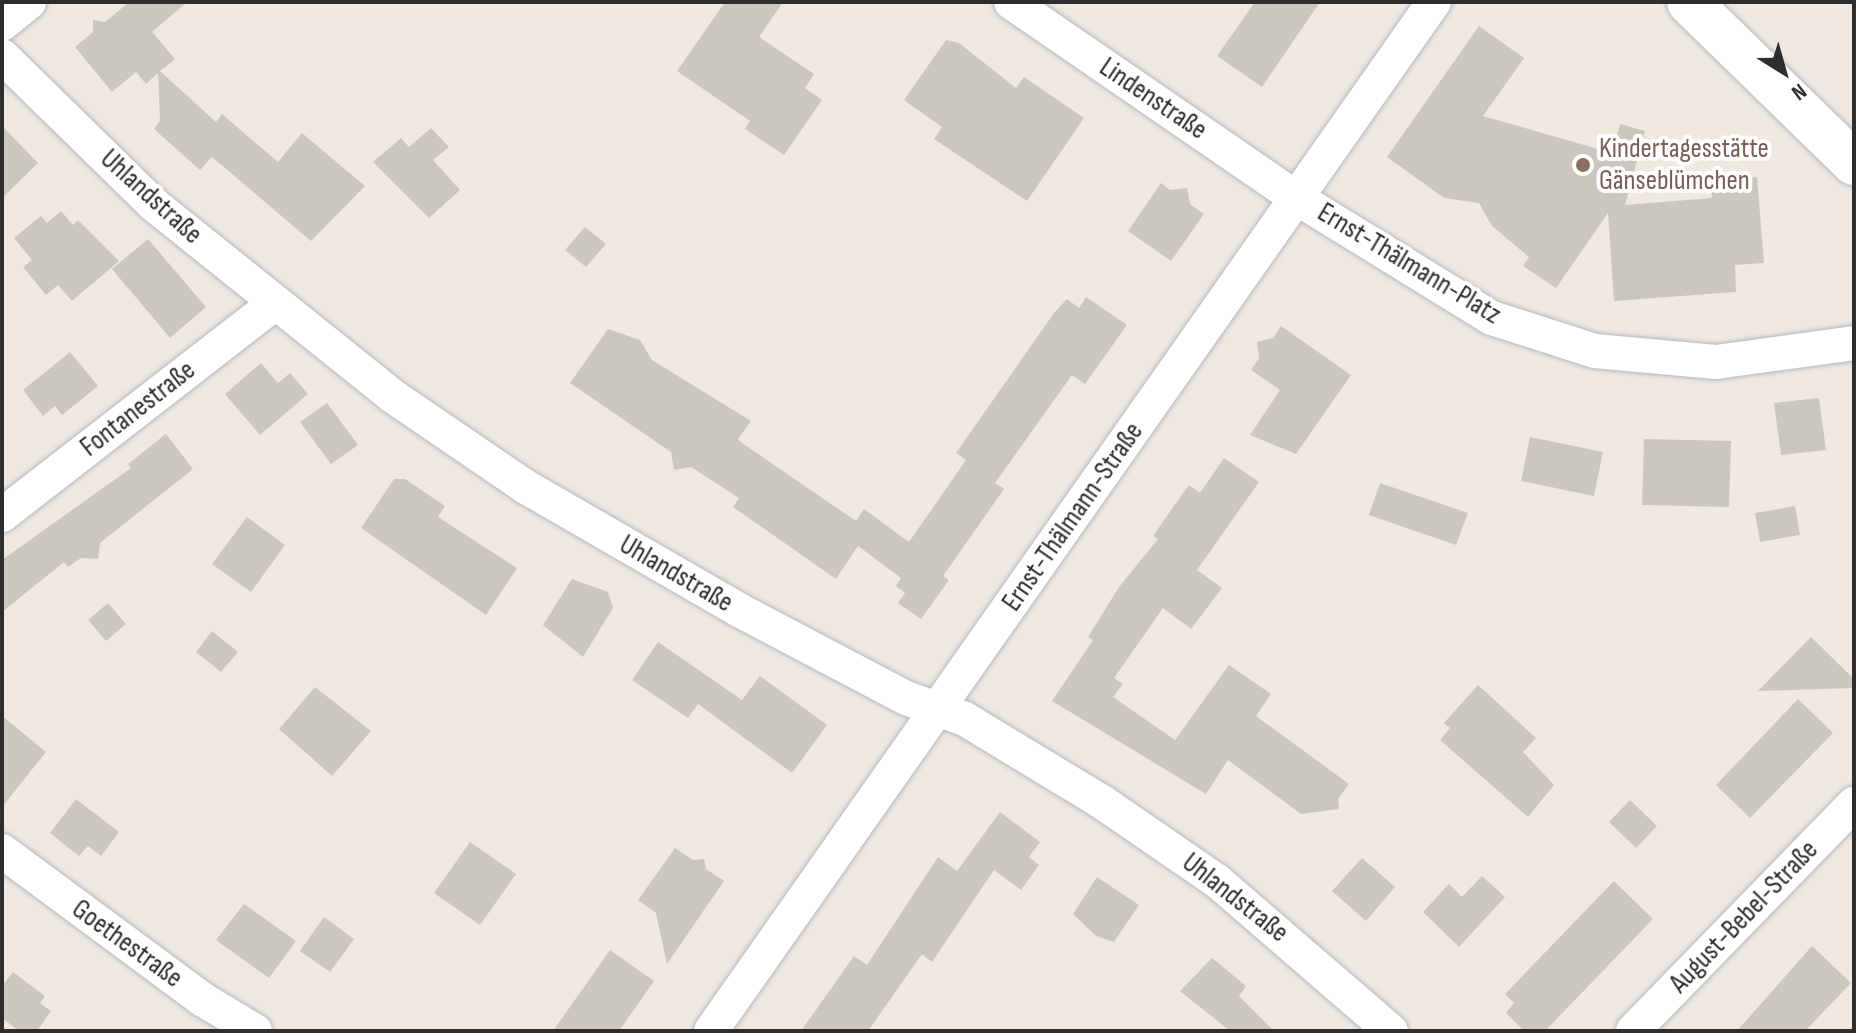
<!DOCTYPE html>
<meta charset="utf-8">
<style>
body{margin:0}
#map{position:relative;width:1856px;height:1033px;overflow:hidden;background:#efe9e1;font-family:"Sofia Sans Condensed",sans-serif}
div>[style]{position:absolute}
.building>*{inset:0;background:#cbc7bf}
.roads{filter:drop-shadow(0 0 2px #b4b7c1) drop-shadow(0 0 2px #b4b7c1)}
.minor>*{height:34px;margin:-17px;padding:0 17px;transform-origin:17px;border-radius:17px;background:#fff}
.secondary>*{height:44px;margin:-22px;padding:0 22px;transform-origin:22px;border-radius:22px;background:#fff}
.dots>*{width:22px;height:22px;translate:-50% -50%;box-sizing:border-box;border:4px solid #fff;border-radius:50%}
span{translate:-50% -50%;white-space:nowrap;text-align:center;line-height:1.15;-webkit-text-stroke:8px #fff;paint-order:stroke}
.street-label{font-size:28px;color:#2e2e2e}
.education-label{font-size:28px;color:#785e54}
.left{translate:0 -50%;text-align:left}
.frame{position:absolute;inset:0;border:4px solid #2e2e2e;pointer-events:none}
.north{position:absolute;left:1744px;top:32px;width:80px;height:80px;-webkit-text-stroke:6px #fff;paint-order:stroke;rotate:143deg;font-size:22px;font-weight:700;line-height:32px;text-align:center;color:#2e2e2e}
.north::after{content:'';display:block;margin:auto;width:28px;height:36px;background:#2e2e2e;clip-path:polygon(50% 0,100% 100%,50% 72%,0 100%)}
</style>
<div id="map">
<div class="building">
<i style="clip-path:polygon(129px 2px,187px 2px,152px 32px,175px 59px,160px 71px,216px 122px,222px 114px,278px 162px,302px 133px,365px 186px,311px 241px,212px 157px,200px 170px,154px 129px,160px 121px,158px 73px,146px 84px,136px 72px,112px 92px,75px 47px,93px 32px,93px 20px,105px 22px)"></i>
<i style="clip-path:polygon(725px 2px,783px 2px,759px 37px,814px 74px,805px 88px,822px 100px,784px 155px,745px 129px,750px 121px,677px 71px)"></i>
<i style="clip-path:polygon(1255px 2px,1320px 2px,1262px 87px,1217px 56px)"></i>
<i style="clip-path:polygon(1479px 26px,1524px 58px,1483px 116px,1612px 153px,1620px 124px,1645px 131px,1625px 205px,1712px 198px,1710px 180px,1757px 177px,1764px 263px,1735px 265px,1736px 292px,1614px 301px,1608px 213px,1556px 288px,1523px 266px,1529px 257px,1492px 226px,1479px 203px,1444px 198px,1387px 157px)"></i>
<i style="clip-path:polygon(946px 40px,959px 43px,1016px 88px,1024px 77px,1084px 118px,1027px 201px,934px 139px,942px 127px,904px 100px)"></i>
<i style="clip-path:polygon(2px 126px,38px 163px,2px 198px)"></i>
<i style="clip-path:polygon(431px 128px,449px 147px,433px 160px,460px 190px,429px 218px,373px 162px,401px 138px,409px 147px)"></i>
<i style="clip-path:polygon(1161px 183px,1170px 190px,1187px 188px,1190px 204px,1204px 214px,1171px 261px,1128px 231px)"></i>
<i style="clip-path:polygon(61px 211px,73px 225px,78px 220px,119px 261px,72px 301px,58px 285px,46px 295px,23px 267px,32px 260px,14px 238px,41px 216px,47px 223px)"></i>
<i style="clip-path:polygon(585px 227px,606px 244px,586px 267px,565px 250px)"></i>
<i style="clip-path:polygon(148px 239px,206px 307px,170px 338px,112px 269px)"></i>
<i style="clip-path:polygon(1086px 297px,1127px 325px,1085px 384px,1072px 375px,995px 483px,1004px 489px,943px 576px,949px 580px,921px 619px,898px 603px,905px 593px,896px 586px,901px 578px,858px 546px,836px 579px,733px 507px,739px 498px,691px 467px,674px 470px,671px 452px,570px 383px,608px 329px,640px 340px,652px 360px,751px 421px,738px 439px,742px 443px,856px 521px,864px 509px,909px 542px,966px 460px,956px 453px,1054px 313px,1067px 299px,1079px 308px)"></i>
<i style="clip-path:polygon(1281px 326px,1351px 375px,1296px 454px,1250px 435px,1280px 390px,1251px 370px,1259px 358px,1257px 342px,1273px 338px)"></i>
<i style="clip-path:polygon(70px 352px,98px 386px,62px 415px,55px 406px,43px 416px,23px 390px)"></i>
<i style="clip-path:polygon(261px 363px,278px 383px,290px 373px,308px 394px,260px 435px,225px 394px)"></i>
<i style="clip-path:polygon(1819px 398px,1826px 450px,1781px 455px,1774px 403px)"></i>
<i style="clip-path:polygon(327px 403px,358px 445px,331px 464px,300px 422px)"></i>
<i style="clip-path:polygon(166px 434px,193px 469px,100px 543px,98px 559px,81px 558px,68px 567px,64px 562px,2px 612px,2px 560px,131px 468px,128px 464px)"></i>
<i style="clip-path:polygon(1530px 437px,1603px 452px,1594px 496px,1521px 481px)"></i>
<i style="clip-path:polygon(1644px 439px,1731px 441px,1729px 507px,1642px 505px)"></i>
<i style="clip-path:polygon(1224px 458px,1259px 482px,1197px 570px,1222px 588px,1191px 629px,1163px 608px,1114px 678px,1123px 684px,1113px 697px,1175px 740px,1229px 665px,1271px 694px,1256px 716px,1349px 784px,1338px 799px,1339px 809px,1301px 814px,1228px 760px,1206px 794px,1052px 701px,1093px 640px,1088px 637px,1119px 587px,1158px 539px,1153px 536px,1171px 510px,1189px 485px,1200px 493px)"></i>
<i style="clip-path:polygon(394px 479px,405px 479px,445px 506px,438px 517px,517px 568px,486px 615px,361px 528px)"></i>
<i style="clip-path:polygon(1380px 483px,1468px 513px,1456px 545px,1369px 515px)"></i>
<i style="clip-path:polygon(1795px 506px,1800px 535px,1760px 542px,1755px 513px)"></i>
<i style="clip-path:polygon(247px 517px,285px 545px,251px 592px,212px 564px)"></i>
<i style="clip-path:polygon(572px 579px,608px 592px,613px 608px,583px 657px,543px 625px)"></i>
<i style="clip-path:polygon(108px 603px,126px 624px,106px 641px,88px 620px)"></i>
<i style="clip-path:polygon(212px 631px,238px 652px,221px 672px,196px 652px)"></i>
<i style="clip-path:polygon(1811px 637px,1854px 679px,1854px 688px,1758px 691px)"></i>
<i style="clip-path:polygon(658px 642px,742px 700px,760px 676px,827px 725px,792px 773px,698px 704px,688px 718px,632px 680px)"></i>
<i style="clip-path:polygon(1478px 685px,1536px 738px,1523px 752px,1554px 785px,1528px 817px,1440px 740px,1450px 728px,1444px 723px)"></i>
<i style="clip-path:polygon(315px 687px,371px 731px,332px 776px,279px 729px)"></i>
<i style="clip-path:polygon(1798px 699px,1833px 733px,1750px 818px,1716px 785px)"></i>
<i style="clip-path:polygon(2px 716px,46px 752px,2px 807px)"></i>
<i style="clip-path:polygon(76px 799px,119px 832px,101px 856px,88px 846px,79px 856px,50px 833px)"></i>
<i style="clip-path:polygon(1630px 800px,1657px 826px,1636px 848px,1609px 822px)"></i>
<i style="clip-path:polygon(1000px 812px,1040px 842px,1029px 857px,1039px 865px,1021px 890px,994px 870px,932px 962px,922px 954px,868px 1031px,801px 1031px,854px 956px,867px 965px,938px 857px,957px 871px)"></i>
<i style="clip-path:polygon(470px 842px,516px 874px,480px 925px,434px 893px)"></i>
<i style="clip-path:polygon(675px 848px,693px 860px,704px 859px,706px 869px,724px 881px,667px 964px,656px 913px,638px 900px)"></i>
<i style="clip-path:polygon(1362px 858px,1395px 887px,1366px 921px,1332px 891px)"></i>
<i style="clip-path:polygon(1482px 876px,1505px 897px,1459px 947px,1423px 912px,1449px 884px,1462px 897px)"></i>
<i style="clip-path:polygon(1097px 877px,1139px 905px,1114px 942px,1096px 936px,1073px 914px)"></i>
<i style="clip-path:polygon(1614px 881px,1653px 919px,1545px 1031px,1524px 1031px,1506px 1013px,1514px 1003px,1505px 994px)"></i>
<i style="clip-path:polygon(244px 904px,296px 941px,269px 978px,216px 940px)"></i>
<i style="clip-path:polygon(324px 917px,354px 939px,330px 972px,300px 951px)"></i>
<i style="clip-path:polygon(1812px 946px,1851px 983px,1805px 1031px,1737px 1031px)"></i>
<i style="clip-path:polygon(610px 950px,654px 981px,619px 1031px,553px 1031px)"></i>
<i style="clip-path:polygon(1212px 958px,1246px 986px,1239px 996px,1274px 1031px,1230px 1031px,1180px 991px)"></i>
<i style="clip-path:polygon(13px 972px,45px 996px,40px 1003px,51px 1011px,37px 1031px,19px 1031px,2px 1018px,2px 986px)"></i>
</div>
<div class="roads">
<div class="minor">
<i style="left:1011px;top:2px;width:345px;rotate:34.5deg"></i>
<i style="left:1295px;top:197px;width:231px;rotate:31.6deg"></i>
<i style="left:1492px;top:318px;width:108px;rotate:17.8deg"></i>
<i style="left:1595px;top:351px;width:121px;rotate:5.2deg"></i>
<i style="left:1716px;top:362px;width:139px;rotate:-7.8deg"></i>
<i style="left:2px;top:24px;width:35px;rotate:-39deg"></i>
<i style="left:2px;top:56px;width:211px;rotate:44.4deg"></i>
<i style="left:153px;top:204px;width:309px;rotate:38.7deg"></i>
<i style="left:394px;top:397px;width:160px;rotate:34.3deg"></i>
<i style="left:526px;top:487px;width:244px;rotate:30deg"></i>
<i style="left:737px;top:609px;width:191px;rotate:27.8deg"></i>
<i style="left:906px;top:698px;width:63px;rotate:19.6deg"></i>
<i style="left:965px;top:719px;width:160px;rotate:31.2deg"></i>
<i style="left:1102px;top:802px;width:140px;rotate:34.5deg"></i>
<i style="left:1217px;top:881px;width:230px;rotate:40.8deg"></i>
<i style="left:2px;top:515px;width:346px;rotate:-37.8deg"></i>
<i style="left:2px;top:851px;width:249px;rotate:36.5deg"></i>
<i style="left:202px;top:999px;width:62px;rotate:31.1deg"></i>
<i style="left:711px;top:1031px;width:1258px;rotate:-54.91deg"></i>
<i style="left:1633px;top:1031px;width:317px;rotate:-45.8deg"></i>
</div>
<div class="secondary">
<i style="left:1689px;top:2px;width:231px;rotate:44.3deg"></i>
</div>
</div>
<div class="dots">
<i style="left:1583px;top:165px;background:#8d6e63"></i>
</div>
<div class="street-label">
<span style="left:1153px;top:99px;rotate:34deg">Lindenstraße</span>
<span style="left:151px;top:197px;rotate:42deg">Uhlandstraße</span>
<span style="left:1409px;top:264px;rotate:31deg">Ernst-Thälmann-Platz</span>
<span style="left:138px;top:409px;rotate:-38deg">Fontanestraße</span>
<span style="left:1073px;top:517px;rotate:-55deg">Ernst-Thälmann-Straße</span>
<span style="left:676px;top:574px;rotate:30deg">Uhlandstraße</span>
<span style="left:1235px;top:898px;rotate:38deg">Uhlandstraße</span>
<span style="left:1744px;top:917px;rotate:-46deg">August-Bebel-Straße</span>
<span style="left:127px;top:944px;rotate:36deg">Goethestraße</span>
</div>
<div class="education-label">
<span class="left" style="left:1599px;top:165px">Kindertagesstätte<br>Gänseblümchen</span>
</div>
<div class="frame"></div>
<div class="north">N</div>
</div>
